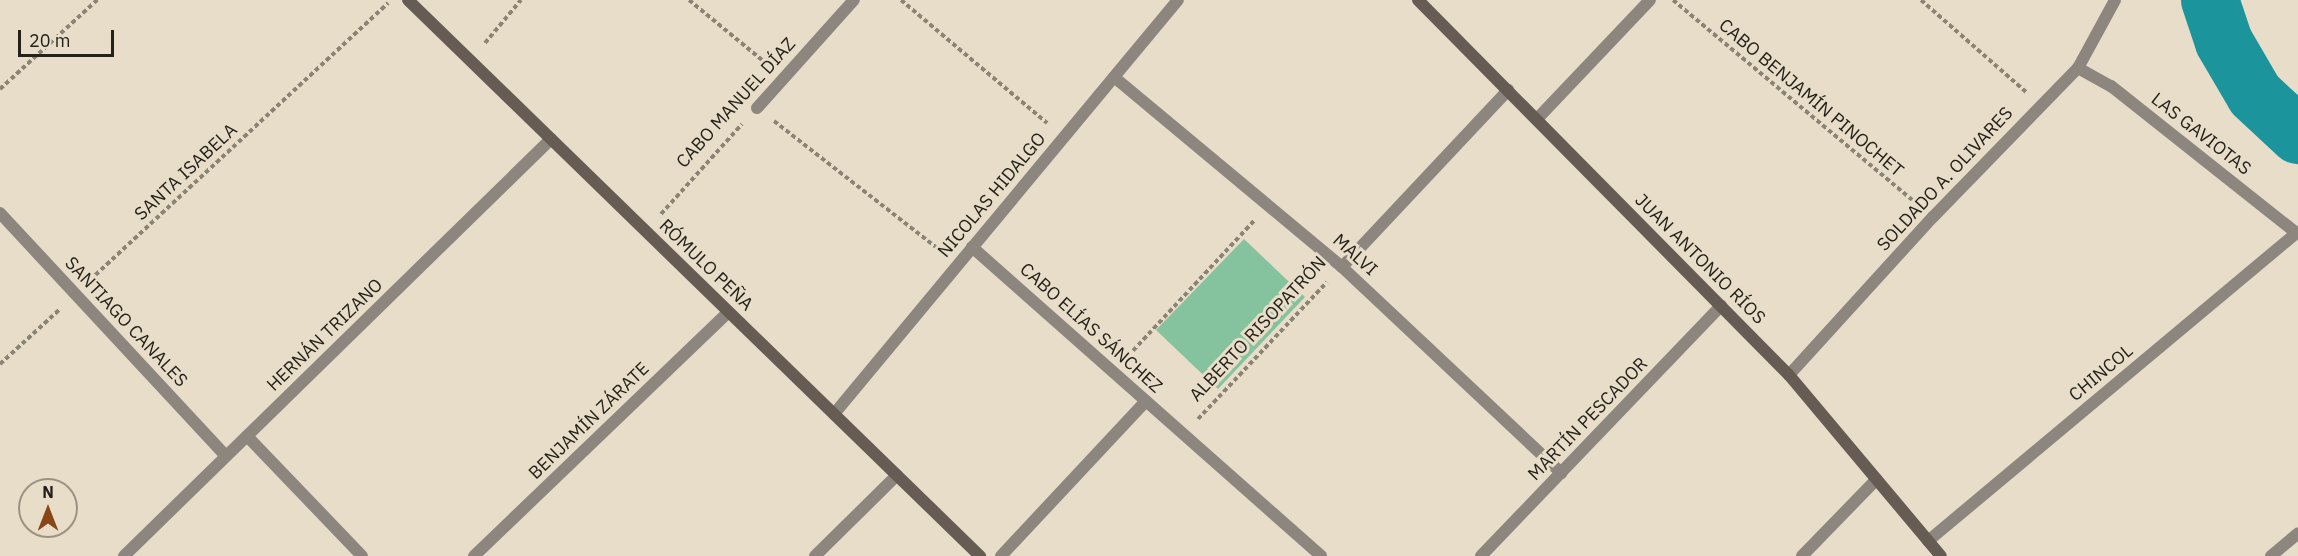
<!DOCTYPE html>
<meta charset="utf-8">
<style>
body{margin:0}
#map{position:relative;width:2298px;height:556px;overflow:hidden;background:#e8ddc9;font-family:"IBM Plex Sans",sans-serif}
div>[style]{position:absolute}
.green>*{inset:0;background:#85c39f}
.river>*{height:58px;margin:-29px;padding:0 29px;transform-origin:29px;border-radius:29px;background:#1b949b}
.path>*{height:4px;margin-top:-2px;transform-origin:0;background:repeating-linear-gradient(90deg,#8b8475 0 4.5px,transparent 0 7.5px)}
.street>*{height:12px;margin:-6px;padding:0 6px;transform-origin:6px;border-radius:6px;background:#8d867f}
.secondary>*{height:12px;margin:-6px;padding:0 6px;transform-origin:6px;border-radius:6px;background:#665c53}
span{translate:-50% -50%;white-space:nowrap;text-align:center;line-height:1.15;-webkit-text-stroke:6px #e8ddc9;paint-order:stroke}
.street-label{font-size:18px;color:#242119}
.north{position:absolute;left:18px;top:478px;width:60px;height:60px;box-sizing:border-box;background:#e8ddc9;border:2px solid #9a9283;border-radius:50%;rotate:0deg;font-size:16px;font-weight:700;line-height:24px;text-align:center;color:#242119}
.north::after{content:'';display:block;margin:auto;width:21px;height:27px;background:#894616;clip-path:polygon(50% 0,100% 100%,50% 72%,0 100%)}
.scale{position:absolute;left:18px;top:30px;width:96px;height:27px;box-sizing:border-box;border:3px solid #242119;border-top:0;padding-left:8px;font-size:18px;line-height:21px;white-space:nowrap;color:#242119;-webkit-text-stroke:4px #e8ddc9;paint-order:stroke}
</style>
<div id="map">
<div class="green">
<i style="clip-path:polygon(1244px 239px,1305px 297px,1218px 389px,1156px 330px)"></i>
</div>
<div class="river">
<i style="left:2210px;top:0;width:44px;rotate:71.6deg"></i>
<i style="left:2224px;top:42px;width:61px;rotate:59.7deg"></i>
<i style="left:2255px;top:95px;width:59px;rotate:42.9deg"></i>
</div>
<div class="path">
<i style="left:689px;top:0;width:101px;rotate:39.4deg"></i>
<i style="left:901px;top:0;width:191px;rotate:40.1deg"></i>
<i style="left:1673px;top:0;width:317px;rotate:39.9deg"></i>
<i style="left:1921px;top:0;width:140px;rotate:41.2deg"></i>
<i style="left:485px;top:43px;width:56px;rotate:-50.1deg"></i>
<i style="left:0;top:89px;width:132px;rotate:-42.5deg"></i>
<i style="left:774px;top:121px;width:212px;rotate:37.9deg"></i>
<i style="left:661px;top:214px;width:121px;rotate:-48deg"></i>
<i style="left:90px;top:280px;width:407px;rotate:-42.9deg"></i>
<i style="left:1128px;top:356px;width:185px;rotate:-47deg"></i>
<i style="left:0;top:364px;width:80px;rotate:-42.5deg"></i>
<i style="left:1198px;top:419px;width:188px;rotate:-46.7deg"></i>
</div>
<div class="street">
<i style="left:2078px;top:68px;width:38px;rotate:29deg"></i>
<i style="left:2111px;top:86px;width:238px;rotate:38.4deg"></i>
<i style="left:1114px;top:77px;width:297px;rotate:39.8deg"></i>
<i style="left:1342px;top:267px;width:301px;rotate:43.2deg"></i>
<i style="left:757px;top:108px;width:145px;rotate:-48.1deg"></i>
<i style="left:1537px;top:119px;width:164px;rotate:-46.5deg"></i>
<i style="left:0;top:213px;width:332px;rotate:47.1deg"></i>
<i style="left:972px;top:247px;width:466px;rotate:41.5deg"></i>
<i style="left:1342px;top:267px;width:243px;rotate:-46.8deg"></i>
<i style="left:1789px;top:375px;width:214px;rotate:-47.7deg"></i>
<i style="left:1933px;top:217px;width:208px;rotate:-45.8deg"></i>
<i style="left:2078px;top:68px;width:77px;rotate:-61.4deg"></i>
<i style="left:834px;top:414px;width:538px;rotate:-50.28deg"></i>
<i style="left:247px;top:436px;width:166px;rotate:46.2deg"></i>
<i style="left:1928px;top:541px;width:480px;rotate:-39.9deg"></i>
<i style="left:124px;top:556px;width:597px;rotate:-44.32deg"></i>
<i style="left:474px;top:556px;width:352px;rotate:-43.8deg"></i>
<i style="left:815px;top:556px;width:115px;rotate:-44.6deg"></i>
<i style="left:1001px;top:556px;width:212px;rotate:-46.9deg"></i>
<i style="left:1481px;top:556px;width:347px;rotate:-46.2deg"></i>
<i style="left:1802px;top:556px;width:107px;rotate:-45.8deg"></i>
<i style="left:2271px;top:556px;width:35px;rotate:-40deg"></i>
</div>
<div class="secondary">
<i style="left:408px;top:0;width:798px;rotate:44.19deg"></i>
<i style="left:1418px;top:0;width:528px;rotate:45.31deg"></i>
<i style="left:1789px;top:375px;width:236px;rotate:50deg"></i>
</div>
<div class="street-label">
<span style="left:1811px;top:98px;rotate:40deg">CABO BENJAMÍN PINOCHET</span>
<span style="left:736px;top:103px;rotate:-48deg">CABO MANUEL DÍAZ</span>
<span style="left:2201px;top:134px;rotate:38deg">LAS GAVIOTAS</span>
<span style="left:186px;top:172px;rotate:-43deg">SANTA ISABELA</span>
<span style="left:1945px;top:179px;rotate:-47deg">SOLDADO A. OLIVARES</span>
<span style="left:992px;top:195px;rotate:-50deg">NICOLAS HIDALGO</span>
<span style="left:1355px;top:255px;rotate:42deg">MALVI</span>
<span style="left:1700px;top:259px;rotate:45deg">JUAN ANTONIO RÍOS</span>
<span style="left:706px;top:265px;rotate:44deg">RÓMULO PEÑA</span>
<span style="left:126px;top:322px;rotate:47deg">SANTIAGO CANALES</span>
<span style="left:1091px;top:328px;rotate:42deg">CABO ELÍAS SÁNCHEZ</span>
<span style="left:1258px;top:329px;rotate:-47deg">ALBERTO RISOPATRÓN</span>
<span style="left:325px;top:335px;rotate:-44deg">HERNÁN TRIZANO</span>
<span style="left:2101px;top:373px;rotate:-40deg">CHINCOL</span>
<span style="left:1588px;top:419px;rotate:-46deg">MARTÍN PESCADOR</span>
<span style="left:589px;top:421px;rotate:-44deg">BENJAMÍN ZÁRATE</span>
</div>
<div class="north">N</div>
<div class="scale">20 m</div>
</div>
